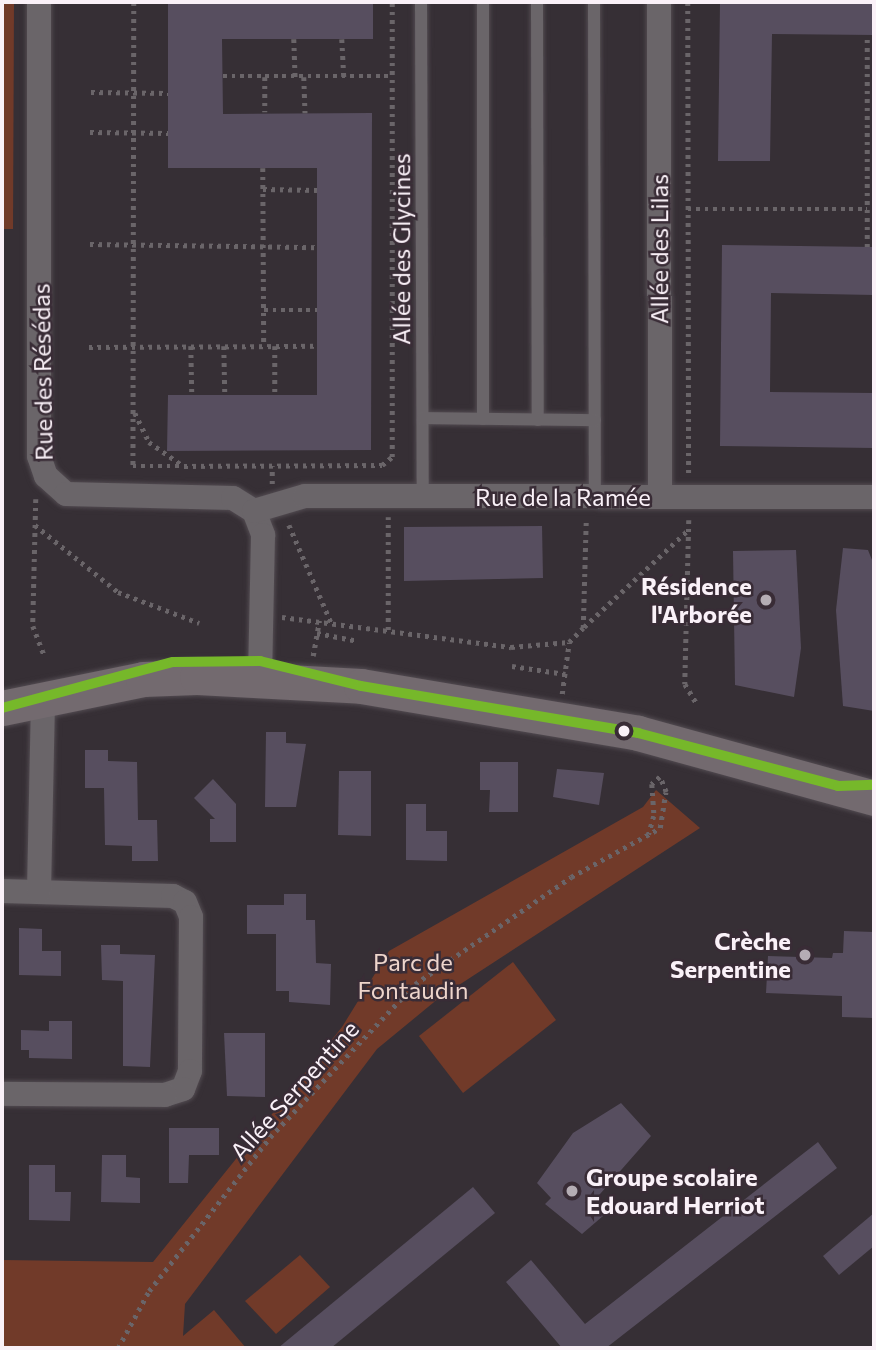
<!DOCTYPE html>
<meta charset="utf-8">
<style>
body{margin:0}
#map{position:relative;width:876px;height:1350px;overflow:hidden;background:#362f35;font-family:Commissioner,sans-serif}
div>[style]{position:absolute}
.green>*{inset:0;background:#713a29}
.building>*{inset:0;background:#574e5f}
.path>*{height:4.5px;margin-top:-2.25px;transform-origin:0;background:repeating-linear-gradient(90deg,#6a6569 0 3.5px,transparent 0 8.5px)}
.roads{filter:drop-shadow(0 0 2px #524b51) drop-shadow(0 0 2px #524b51)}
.lane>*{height:12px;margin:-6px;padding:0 6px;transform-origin:6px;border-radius:6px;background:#6a6569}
.street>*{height:24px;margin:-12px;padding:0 12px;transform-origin:12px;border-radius:12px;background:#6a6569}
.secondary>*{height:35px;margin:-17.5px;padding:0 17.5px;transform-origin:17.5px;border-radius:17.5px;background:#736a6f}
.bus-1>*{height:10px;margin:-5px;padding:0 5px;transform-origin:5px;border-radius:5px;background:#76b82a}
.dots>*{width:19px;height:19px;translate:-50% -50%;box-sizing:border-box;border:4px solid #392c36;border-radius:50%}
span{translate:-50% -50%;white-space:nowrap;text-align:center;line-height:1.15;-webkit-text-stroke:5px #392c36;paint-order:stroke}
.street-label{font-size:24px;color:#faf1f8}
.poi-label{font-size:24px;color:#faf1f8;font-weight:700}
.right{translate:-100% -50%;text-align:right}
.left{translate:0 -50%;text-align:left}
.park-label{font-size:24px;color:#eed5cc}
.frame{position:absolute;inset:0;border:4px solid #faf1f8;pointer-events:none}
</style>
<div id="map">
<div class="green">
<i style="clip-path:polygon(2px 2px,14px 2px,13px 229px,2px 229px)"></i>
<i style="clip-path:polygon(656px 790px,700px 828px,439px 998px,377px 1049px,185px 1304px,183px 1336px,214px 1310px,246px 1348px,2px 1348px,2px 1260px,153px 1262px,342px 1027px,389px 951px,643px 807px)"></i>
<i style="clip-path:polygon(513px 962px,556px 1020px,463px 1093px,419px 1036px)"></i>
<i style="clip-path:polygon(300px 1255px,330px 1287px,276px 1334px,245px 1301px)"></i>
</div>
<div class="building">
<i style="clip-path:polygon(168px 2px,373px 2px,373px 39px,222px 39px,223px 114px,372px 113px,371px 450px,167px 451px,168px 395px,317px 395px,317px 168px,168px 168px)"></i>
<i style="clip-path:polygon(720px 2px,874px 2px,874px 35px,772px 34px,770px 161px,718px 161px)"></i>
<i style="clip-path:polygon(722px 245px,874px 247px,874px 295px,771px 293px,770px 392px,874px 393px,874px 448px,720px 446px)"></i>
<i style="clip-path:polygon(542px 526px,543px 578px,404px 581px,404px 527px)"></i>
<i style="clip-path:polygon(843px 548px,868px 550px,874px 565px,874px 711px,843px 706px,836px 610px)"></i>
<i style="clip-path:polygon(796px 550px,801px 648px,794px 697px,735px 685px,733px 551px)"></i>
<i style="clip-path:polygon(266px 732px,286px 732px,286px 743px,306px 744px,296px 807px,265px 807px)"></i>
<i style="clip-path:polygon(85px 750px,108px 750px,108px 761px,137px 762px,138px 820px,157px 820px,158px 861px,132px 861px,132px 846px,105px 845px,104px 788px,85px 788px)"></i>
<i style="clip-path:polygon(480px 762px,518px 762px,518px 812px,489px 812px,490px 790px,480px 790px)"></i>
<i style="clip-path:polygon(557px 769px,604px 773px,599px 805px,553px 797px)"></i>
<i style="clip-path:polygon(339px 771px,371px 771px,371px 836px,338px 835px)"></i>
<i style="clip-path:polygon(213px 779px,236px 804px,236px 842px,210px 842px,210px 819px,215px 819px,194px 798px)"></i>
<i style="clip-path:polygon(406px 804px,426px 804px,426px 831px,447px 831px,447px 861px,406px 860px)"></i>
<i style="clip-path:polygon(284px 894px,306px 894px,306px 920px,315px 920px,316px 963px,331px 964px,330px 1005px,289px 1002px,289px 991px,276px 991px,276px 934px,247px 934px,247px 905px,284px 905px)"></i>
<i style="clip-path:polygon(19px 928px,42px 929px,42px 951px,61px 951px,61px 976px,19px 975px)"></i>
<i style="clip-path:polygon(844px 931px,874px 932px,874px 1018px,842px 1017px,842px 996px,766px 993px,768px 956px,832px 958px,833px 953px,843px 953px)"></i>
<i style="clip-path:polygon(101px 945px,120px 945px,120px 954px,155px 955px,150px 1067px,123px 1066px,123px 981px,102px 980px)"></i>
<i style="clip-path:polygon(49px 1021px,72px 1021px,72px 1059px,29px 1058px,29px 1050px,21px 1050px,21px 1030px,49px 1031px)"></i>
<i style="clip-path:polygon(224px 1033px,265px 1033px,265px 1097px,227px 1096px)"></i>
<i style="clip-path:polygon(621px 1103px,651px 1136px,593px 1202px,603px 1216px,582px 1234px,545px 1204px,551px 1198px,537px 1183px,573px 1133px)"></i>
<i style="clip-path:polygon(169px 1128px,219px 1128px,219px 1155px,189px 1155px,188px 1183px,169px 1183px)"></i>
<i style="clip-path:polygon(818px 1142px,837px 1168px,606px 1348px,562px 1348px,506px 1282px,531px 1260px,585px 1324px)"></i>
<i style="clip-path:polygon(102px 1155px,126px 1155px,126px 1177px,140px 1178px,140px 1203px,101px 1202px)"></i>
<i style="clip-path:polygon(29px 1165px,55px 1165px,55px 1192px,71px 1192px,70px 1221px,29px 1220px)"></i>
<i style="clip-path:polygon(473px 1187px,495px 1213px,331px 1348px,278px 1348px)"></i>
<i style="clip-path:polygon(874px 1213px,874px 1246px,839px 1275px,823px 1256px)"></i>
</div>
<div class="path">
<i style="left:134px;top:2px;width:464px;rotate:90.1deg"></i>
<i style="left:133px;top:466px;width:51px"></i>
<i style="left:184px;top:466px;width:198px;rotate:-0.3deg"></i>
<i style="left:382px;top:465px;width:13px;rotate:-39deg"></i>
<i style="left:392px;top:457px;width:455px;rotate:-90deg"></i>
<i style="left:688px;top:2px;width:471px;rotate:89.9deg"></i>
<i style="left:294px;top:39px;width:38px;rotate:88deg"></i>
<i style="left:342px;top:39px;width:38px;rotate:87deg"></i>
<i style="left:223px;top:76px;width:169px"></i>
<i style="left:265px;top:77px;width:35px;rotate:90deg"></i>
<i style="left:304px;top:77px;width:36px;rotate:88deg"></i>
<i style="left:91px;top:92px;width:77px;rotate:0.7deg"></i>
<i style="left:90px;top:132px;width:78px;rotate:0.7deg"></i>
<i style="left:263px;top:168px;width:178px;rotate:89.7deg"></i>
<i style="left:263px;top:189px;width:54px;rotate:1.1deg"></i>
<i style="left:688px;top:209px;width:179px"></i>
<i style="left:90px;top:244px;width:227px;rotate:0.8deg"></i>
<i style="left:867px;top:247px;width:212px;rotate:-90deg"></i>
<i style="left:264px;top:310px;width:53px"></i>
<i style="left:191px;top:346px;width:49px;rotate:88.8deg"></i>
<i style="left:224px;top:346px;width:49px;rotate:88.8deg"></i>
<i style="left:275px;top:346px;width:49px;rotate:90deg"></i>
<i style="left:89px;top:347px;width:228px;rotate:-0.3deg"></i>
<i style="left:135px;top:413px;width:32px;rotate:64deg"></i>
<i style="left:149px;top:442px;width:39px;rotate:35deg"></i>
<i style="left:272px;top:484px;width:18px;rotate:-90deg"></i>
<i style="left:36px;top:499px;width:127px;rotate:91.4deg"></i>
<i style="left:33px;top:626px;width:33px;rotate:69deg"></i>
<i style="left:689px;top:520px;width:164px;rotate:91.4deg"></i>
<i style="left:685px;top:684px;width:21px;rotate:59deg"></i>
<i style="left:35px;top:525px;width:107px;rotate:38.9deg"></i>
<i style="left:118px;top:592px;width:87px;rotate:20.9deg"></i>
<i style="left:289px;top:525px;width:106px;rotate:66.6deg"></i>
<i style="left:282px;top:617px;width:231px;rotate:7.5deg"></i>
<i style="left:511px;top:647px;width:58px;rotate:-4.9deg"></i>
<i style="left:584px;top:627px;width:144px;rotate:-43deg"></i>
<i style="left:388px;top:630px;width:113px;rotate:-90deg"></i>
<i style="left:317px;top:633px;width:38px;rotate:11deg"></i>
<i style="left:313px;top:656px;width:36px;rotate:-80deg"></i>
<i style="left:512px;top:666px;width:54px;rotate:8.6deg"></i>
<i style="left:562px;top:694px;width:52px;rotate:-82.3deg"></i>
<i style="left:569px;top:642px;width:20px;rotate:-45deg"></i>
<i style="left:583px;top:628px;width:108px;rotate:-88.4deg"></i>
<i style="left:118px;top:1348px;width:65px;rotate:-61.5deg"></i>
<i style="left:149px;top:1291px;width:196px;rotate:-51.8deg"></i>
<i style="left:270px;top:1137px;width:211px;rotate:-46.5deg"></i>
<i style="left:415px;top:984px;width:189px;rotate:-34.4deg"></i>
<i style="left:571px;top:877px;width:102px;rotate:-28.8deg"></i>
<i style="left:660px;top:828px;width:36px;rotate:-81deg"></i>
<i style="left:666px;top:792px;width:16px;rotate:-112deg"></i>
<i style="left:660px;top:777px;width:11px;rotate:139deg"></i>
<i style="left:652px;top:784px;width:32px;rotate:86deg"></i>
<i style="left:654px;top:816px;width:19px;rotate:106deg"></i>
</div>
<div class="roads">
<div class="lane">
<i style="left:421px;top:2px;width:494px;rotate:89.8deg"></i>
<i style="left:537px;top:2px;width:418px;rotate:89.9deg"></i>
<i style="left:594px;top:2px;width:495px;rotate:89.9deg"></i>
<i style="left:423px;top:418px;width:172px;rotate:0.7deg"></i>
<i style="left:483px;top:419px;width:417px;rotate:-90deg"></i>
</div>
<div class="street">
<i style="left:39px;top:2px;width:454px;rotate:90deg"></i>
<i style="left:39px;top:456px;width:21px;rotate:71deg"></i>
<i style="left:46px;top:476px;width:27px;rotate:42deg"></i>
<i style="left:66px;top:494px;width:167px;rotate:1.4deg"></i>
<i style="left:233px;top:498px;width:25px;rotate:32deg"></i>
<i style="left:254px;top:511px;width:26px;rotate:69deg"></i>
<i style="left:263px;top:535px;width:145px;rotate:91.2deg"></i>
<i style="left:659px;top:2px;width:495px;rotate:89.9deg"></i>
<i style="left:254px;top:511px;width:53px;rotate:-16.4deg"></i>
<i style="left:305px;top:496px;width:569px;rotate:0.1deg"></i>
<i style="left:2px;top:891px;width:171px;rotate:1.7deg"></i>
<i style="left:173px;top:896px;width:13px;rotate:27deg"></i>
<i style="left:185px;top:902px;width:16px;rotate:68deg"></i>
<i style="left:191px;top:917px;width:154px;rotate:90.4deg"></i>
<i style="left:190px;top:1071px;width:19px;rotate:111deg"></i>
<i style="left:183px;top:1089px;width:19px;rotate:162deg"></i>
<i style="left:165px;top:1095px;width:163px;rotate:-179.6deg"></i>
<i style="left:39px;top:891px;width:193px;rotate:-88.8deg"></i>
</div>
<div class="secondary">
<i style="left:2px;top:708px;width:144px;rotate:-11.6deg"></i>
<i style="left:143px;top:679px;width:54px;rotate:-2.1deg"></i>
<i style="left:197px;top:677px;width:164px;rotate:3.1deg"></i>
<i style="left:361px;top:686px;width:281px;rotate:9.6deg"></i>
<i style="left:638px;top:733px;width:245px;rotate:15.4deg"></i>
</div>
</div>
<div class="bus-1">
<i style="left:2px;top:708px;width:177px;rotate:-15.1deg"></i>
<i style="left:173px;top:662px;width:87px;rotate:-0.7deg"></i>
<i style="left:260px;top:661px;width:104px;rotate:13.9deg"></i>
<i style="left:361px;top:686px;width:281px;rotate:9.6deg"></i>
<i style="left:638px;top:733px;width:207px;rotate:14.8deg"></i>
<i style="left:838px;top:786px;width:36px;rotate:-2deg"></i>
</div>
<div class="dots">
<i style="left:766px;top:600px;background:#b5adb4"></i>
<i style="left:624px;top:731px;background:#faf1f8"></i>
<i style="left:805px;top:955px;background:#b5adb4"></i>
<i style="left:572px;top:1191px;background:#b5adb4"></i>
</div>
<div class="street-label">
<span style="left:401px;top:249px;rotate:-90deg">Allée des Glycines</span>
<span style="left:659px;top:249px;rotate:-90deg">Allée des Lilas</span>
<span style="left:42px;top:372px;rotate:-91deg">Rue des Résédas</span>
<span style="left:563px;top:497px">Rue de la Ramée</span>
<span style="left:294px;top:1090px;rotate:-48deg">Allée Serpentine</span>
</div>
<div class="poi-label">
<span class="right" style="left:752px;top:600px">Résidence<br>l'Arborée</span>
<span class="right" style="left:791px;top:955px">Crèche<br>Serpentine</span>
<span class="left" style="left:586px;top:1191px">Groupe scolaire<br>Edouard Herriot</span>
</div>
<div class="park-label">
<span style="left:413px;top:976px">Parc de<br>Fontaudin</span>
</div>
<div class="frame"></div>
</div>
